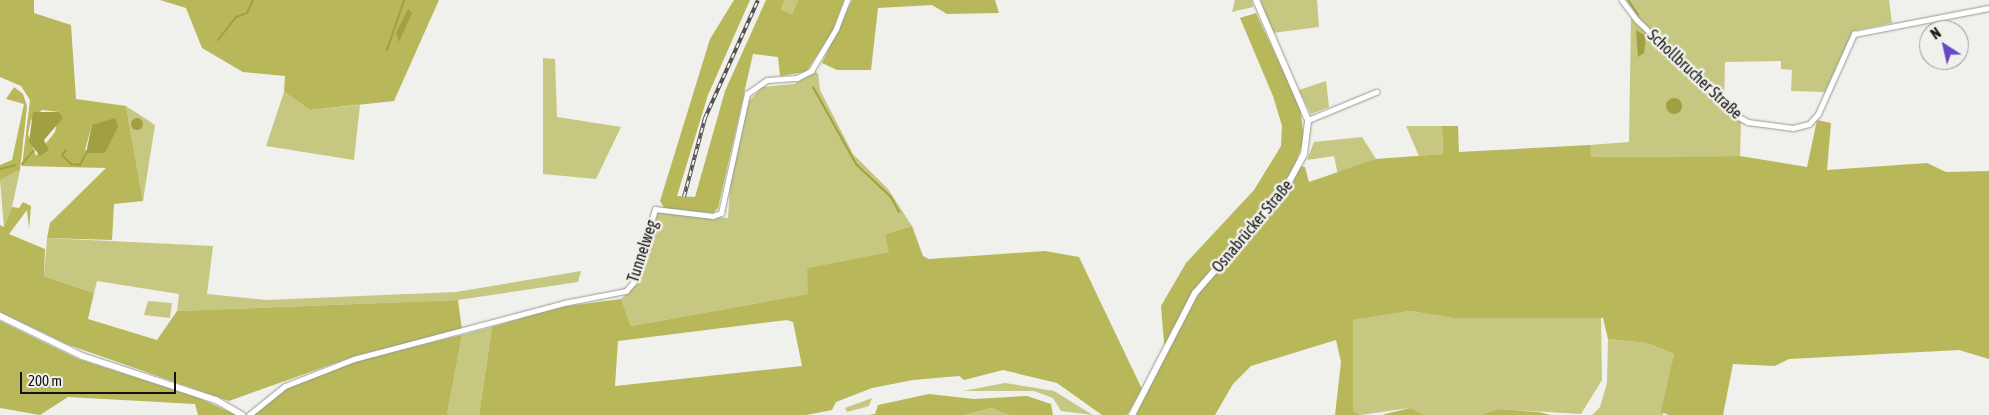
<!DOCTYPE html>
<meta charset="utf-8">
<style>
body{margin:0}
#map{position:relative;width:1989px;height:415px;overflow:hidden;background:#f0f0ec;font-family:"Asap Condensed",sans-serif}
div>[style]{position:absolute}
.green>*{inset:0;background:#c6c781}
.forest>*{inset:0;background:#b8b85a}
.water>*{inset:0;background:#a0a041}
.round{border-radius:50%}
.stream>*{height:2px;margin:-1px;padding:0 1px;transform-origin:1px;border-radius:1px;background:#a0a041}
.roads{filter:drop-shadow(0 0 1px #979894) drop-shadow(0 0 1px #979894)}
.minor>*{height:4.5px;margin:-2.25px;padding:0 2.25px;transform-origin:2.25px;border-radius:2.25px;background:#fff}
.secondary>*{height:6px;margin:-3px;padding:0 3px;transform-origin:3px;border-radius:3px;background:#fff}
.rail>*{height:4px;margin-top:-2px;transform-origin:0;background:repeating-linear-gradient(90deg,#f0f0ec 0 5.5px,#535351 0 11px);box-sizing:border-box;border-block:1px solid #535351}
span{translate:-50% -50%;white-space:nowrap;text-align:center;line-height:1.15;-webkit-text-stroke:5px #f0f0ec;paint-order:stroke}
.street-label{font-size:16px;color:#131312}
.north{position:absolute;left:1919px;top:20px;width:50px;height:50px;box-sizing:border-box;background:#f0f0ec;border:1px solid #989895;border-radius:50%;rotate:325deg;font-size:14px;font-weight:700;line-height:20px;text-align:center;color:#131312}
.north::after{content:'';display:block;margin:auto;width:18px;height:22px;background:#674ac3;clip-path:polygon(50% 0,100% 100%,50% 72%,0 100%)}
.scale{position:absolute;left:20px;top:372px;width:156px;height:22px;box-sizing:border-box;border:2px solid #131312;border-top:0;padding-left:6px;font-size:15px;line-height:18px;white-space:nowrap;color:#131312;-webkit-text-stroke:4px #f0f0ec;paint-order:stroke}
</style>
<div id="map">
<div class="green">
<i style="clip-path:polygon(785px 0,798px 0,792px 14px,781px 9px)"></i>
<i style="clip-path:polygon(1235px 0,1252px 0,1253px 7px,1232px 12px)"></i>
<i style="clip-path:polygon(1260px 0,1317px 0,1319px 27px,1272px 33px)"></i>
<i style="clip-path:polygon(1628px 0,1889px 0,1892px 23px,1853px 31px,1825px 92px,1791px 91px,1792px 70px,1781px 69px,1781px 61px,1725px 62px,1724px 99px,1639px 19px)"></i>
<i style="clip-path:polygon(1631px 18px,1741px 122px,1740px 156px,1590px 157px,1590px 145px,1629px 142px)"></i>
<i style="clip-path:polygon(543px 58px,555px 59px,557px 117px,621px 127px,596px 179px,543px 174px)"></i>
<i style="clip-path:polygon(813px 72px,818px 73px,820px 90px,853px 154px,888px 189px,912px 226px,885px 234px,890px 252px,807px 268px,809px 294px,631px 326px,621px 299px,637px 284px,658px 212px,728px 218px,731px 174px,749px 101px,762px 87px,794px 84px)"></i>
<i style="clip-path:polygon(1326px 81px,1329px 107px,1311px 114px,1299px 90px)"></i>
<i style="clip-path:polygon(284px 92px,310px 110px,360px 105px,354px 160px,266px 146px)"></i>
<i style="clip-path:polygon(126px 106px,155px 125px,143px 201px)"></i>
<i style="clip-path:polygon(1406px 126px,1442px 126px,1443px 154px,1419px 156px)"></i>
<i style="clip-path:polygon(1362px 137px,1376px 159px,1338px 175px,1334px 156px,1307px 160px,1314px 142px)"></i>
<i style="clip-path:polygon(20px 170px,12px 207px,4px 228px,0 180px)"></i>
<i style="clip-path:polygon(47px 238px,213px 246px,207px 294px,266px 300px,456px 292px,581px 271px,578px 282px,458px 300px,177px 311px,179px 294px,97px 281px,94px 293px,44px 276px)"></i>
<i style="clip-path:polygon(148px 301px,172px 303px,170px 318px,144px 315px)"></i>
<i style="clip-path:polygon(1410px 311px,1452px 318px,1601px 318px,1602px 380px,1581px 414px,1498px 409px,1479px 415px,1425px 415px,1409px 408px,1361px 415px,1353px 411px,1353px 320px)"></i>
<i style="clip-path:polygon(492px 327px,479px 415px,447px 415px,462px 335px)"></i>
<i style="clip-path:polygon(1608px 339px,1647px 343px,1674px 354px,1663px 415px,1592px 415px,1600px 407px,1607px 383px)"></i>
<i style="clip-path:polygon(1005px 383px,1054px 391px,1093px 415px,1061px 411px,1053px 398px,1034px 391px,963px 391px)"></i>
<i style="clip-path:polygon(872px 398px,869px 406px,847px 412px,845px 408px)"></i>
<i style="clip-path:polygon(991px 408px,1009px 415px,965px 415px)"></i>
</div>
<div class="forest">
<i style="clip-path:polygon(evenodd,0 0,34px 0,34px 13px,71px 25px,76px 99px,126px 106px,143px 201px,114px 204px,112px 240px,47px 238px,50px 223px,106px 168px,22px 166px,30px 100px,21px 86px,0 77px,0 0,42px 110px,59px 112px,55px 132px,36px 156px,28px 134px,31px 120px,42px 110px,0 0,92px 125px,114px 132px,105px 153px,85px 150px,92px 125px)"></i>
<i style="clip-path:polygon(160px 0,439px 0,394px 101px,310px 110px,284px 92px,285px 76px,243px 72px,202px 48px,186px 8px)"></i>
<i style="clip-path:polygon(734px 0,750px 0,708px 95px,677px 196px,695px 197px,725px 91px,766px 0,785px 0,781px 9px,792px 14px,798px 0,844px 0,832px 32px,806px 72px,780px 76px,778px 57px,753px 54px,718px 208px,713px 213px,665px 209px,660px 201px,710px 39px)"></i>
<i style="clip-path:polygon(852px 0,995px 0,999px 13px,947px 14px,932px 5px,878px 8px,871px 70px,837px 70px,822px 63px)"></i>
<i style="clip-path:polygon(1256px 13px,1300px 107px,1304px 139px,1295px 165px,1305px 167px,1309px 182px,1376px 159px,1443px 154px,1442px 126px,1458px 126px,1459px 152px,1590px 145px,1591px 157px,1740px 156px,1807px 167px,1817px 120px,1831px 123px,1827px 170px,1927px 163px,1946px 172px,1989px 171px,1989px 359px,1959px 350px,1789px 359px,1775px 366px,1733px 364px,1723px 415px,1669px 415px,1661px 412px,1674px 354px,1647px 343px,1608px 339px,1603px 318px,1452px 318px,1410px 311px,1353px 320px,1353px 411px,1361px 415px,1335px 415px,1341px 362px,1336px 340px,1251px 366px,1233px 384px,1215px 415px,1136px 415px,1165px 355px,1161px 306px,1186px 263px,1254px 190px,1281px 146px,1282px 126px,1273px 96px,1240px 18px)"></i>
<i style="clip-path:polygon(14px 87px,23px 94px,27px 106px,20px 170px,0 180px,0 165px,12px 160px,24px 104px,6px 99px)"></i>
<i style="clip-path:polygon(23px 202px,31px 206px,29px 229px,27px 210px,9px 234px,45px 249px,44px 276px,94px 293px,88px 319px,157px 340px,177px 311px,458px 300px,462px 330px,358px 355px,229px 401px,69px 345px,0 312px,0 225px,4px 227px,12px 207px,19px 208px)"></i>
<i style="clip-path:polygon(evenodd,912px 226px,923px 256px,929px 259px,1045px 251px,1079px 257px,1142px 389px,1127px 415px,1102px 415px,1057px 383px,1003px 370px,964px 380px,959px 376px,913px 380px,872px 388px,836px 402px,832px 410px,806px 415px,479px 415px,492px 327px,560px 307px,621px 299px,631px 326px,808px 294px,807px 268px,889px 252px,885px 234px,912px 226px,787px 320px,793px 322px,802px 366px,615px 386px,618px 341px,787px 320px)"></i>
<i style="clip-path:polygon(0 321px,78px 359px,197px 397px,236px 415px,198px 415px,195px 404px,68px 397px,40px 415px,0 408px)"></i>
<i style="clip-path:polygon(462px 335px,447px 415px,254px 415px,283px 389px,350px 362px)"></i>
<i style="clip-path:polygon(929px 394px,974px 399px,1027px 396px,1051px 404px,1053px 415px,1009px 415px,991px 408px,965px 415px,868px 415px,875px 414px,878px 405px)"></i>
<i style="clip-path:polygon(1410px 408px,1425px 415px,1384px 415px,1385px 414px)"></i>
<i style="clip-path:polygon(1498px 409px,1539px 412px,1551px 415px,1479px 415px)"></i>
</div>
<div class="water">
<i style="clip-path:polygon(408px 9px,412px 13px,399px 42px,396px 33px)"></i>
<i style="clip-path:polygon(1636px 30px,1646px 36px,1644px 53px,1638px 57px)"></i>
<i class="round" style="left:1666px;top:98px;width:16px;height:16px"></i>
<i style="clip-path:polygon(33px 112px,59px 112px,63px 118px,44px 140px,49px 150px,40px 156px,29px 142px)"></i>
<i style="clip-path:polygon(115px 118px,118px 127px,105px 153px,86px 153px,92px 125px)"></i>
<i class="round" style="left:131px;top:118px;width:12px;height:12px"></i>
</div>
<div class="stream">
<i style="left:1628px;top:0;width:18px;rotate:56deg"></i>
<i style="left:218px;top:40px;width:29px;rotate:-52deg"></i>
<i style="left:236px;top:17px;width:12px;rotate:-20deg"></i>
<i style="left:247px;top:13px;width:14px;rotate:-65deg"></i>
<i style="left:387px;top:50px;width:53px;rotate:-71.2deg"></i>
<i style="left:813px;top:87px;width:88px;rotate:60.8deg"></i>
<i style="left:856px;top:164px;width:48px;rotate:43.3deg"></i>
<i style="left:891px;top:197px;width:17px;rotate:62deg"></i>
<i style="left:66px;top:150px;width:6px;rotate:129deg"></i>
<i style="left:62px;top:155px;width:13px;rotate:45deg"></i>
<i style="left:71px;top:164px;width:9px;rotate:6deg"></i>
<i style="left:80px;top:165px;width:13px;rotate:-63deg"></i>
<i style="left:22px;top:164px;width:18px;rotate:-49deg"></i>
<i style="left:0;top:169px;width:16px;rotate:-14deg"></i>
</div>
<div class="roads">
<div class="minor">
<i style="left:1622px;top:0;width:25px;rotate:53deg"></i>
<i style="left:1637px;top:20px;width:141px;rotate:43.6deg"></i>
<i style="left:1739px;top:117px;width:10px;rotate:29deg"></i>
<i style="left:1748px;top:122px;width:45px;rotate:7.6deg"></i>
<i style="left:1793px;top:128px;width:16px;rotate:-14deg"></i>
<i style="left:1809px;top:124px;width:13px;rotate:-48deg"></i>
<i style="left:1818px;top:114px;width:88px;rotate:-65.8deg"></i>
<i style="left:1854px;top:34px;width:137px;rotate:-10.9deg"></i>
<i style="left:1308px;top:120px;width:74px;rotate:-22.4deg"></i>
<i style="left:249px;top:415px;width:46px;rotate:-38.9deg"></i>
<i style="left:285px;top:386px;width:74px;rotate:-21.4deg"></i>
<i style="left:354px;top:359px;width:217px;rotate:-14.9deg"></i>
<i style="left:564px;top:303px;width:63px;rotate:-11deg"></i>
<i style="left:626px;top:291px;width:11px;rotate:-49deg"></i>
<i style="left:633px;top:283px;width:77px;rotate:-73.4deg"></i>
<i style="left:655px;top:209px;width:58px;rotate:6.9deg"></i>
<i style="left:713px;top:216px;width:9px;rotate:-21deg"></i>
<i style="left:721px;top:213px;width:122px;rotate:-77.7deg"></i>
<i style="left:747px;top:94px;width:24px;rotate:-35deg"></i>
<i style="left:767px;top:80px;width:30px;rotate:-4deg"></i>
<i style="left:797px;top:78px;width:16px;rotate:-27deg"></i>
<i style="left:811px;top:71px;width:49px;rotate:-59.2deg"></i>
<i style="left:836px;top:29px;width:31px;rotate:-69deg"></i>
</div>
<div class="secondary">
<i style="left:0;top:316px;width:91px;rotate:26deg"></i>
<i style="left:82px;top:356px;width:141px;rotate:18.2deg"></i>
<i style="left:216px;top:400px;width:30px;rotate:30deg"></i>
<i style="left:1132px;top:415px;width:137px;rotate:-62.7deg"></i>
<i style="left:1195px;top:293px;width:133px;rotate:-48.7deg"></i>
<i style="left:1283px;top:193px;width:44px;rotate:-61.7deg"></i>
<i style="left:1304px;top:154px;width:34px;rotate:-83deg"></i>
<i style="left:1308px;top:120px;width:131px;rotate:-113.4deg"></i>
</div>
</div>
<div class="rail">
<i style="left:684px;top:197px;width:82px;rotate:-75.1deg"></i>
<i style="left:705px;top:118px;width:129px;rotate:-65.8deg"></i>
</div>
<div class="street-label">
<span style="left:1695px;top:74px;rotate:43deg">Schollbrucher Straße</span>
<span style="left:1252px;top:226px;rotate:-50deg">Osnabrücker Straße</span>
<span style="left:642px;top:251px;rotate:-72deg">Tunnelweg</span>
</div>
<div class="north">N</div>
<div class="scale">200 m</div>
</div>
